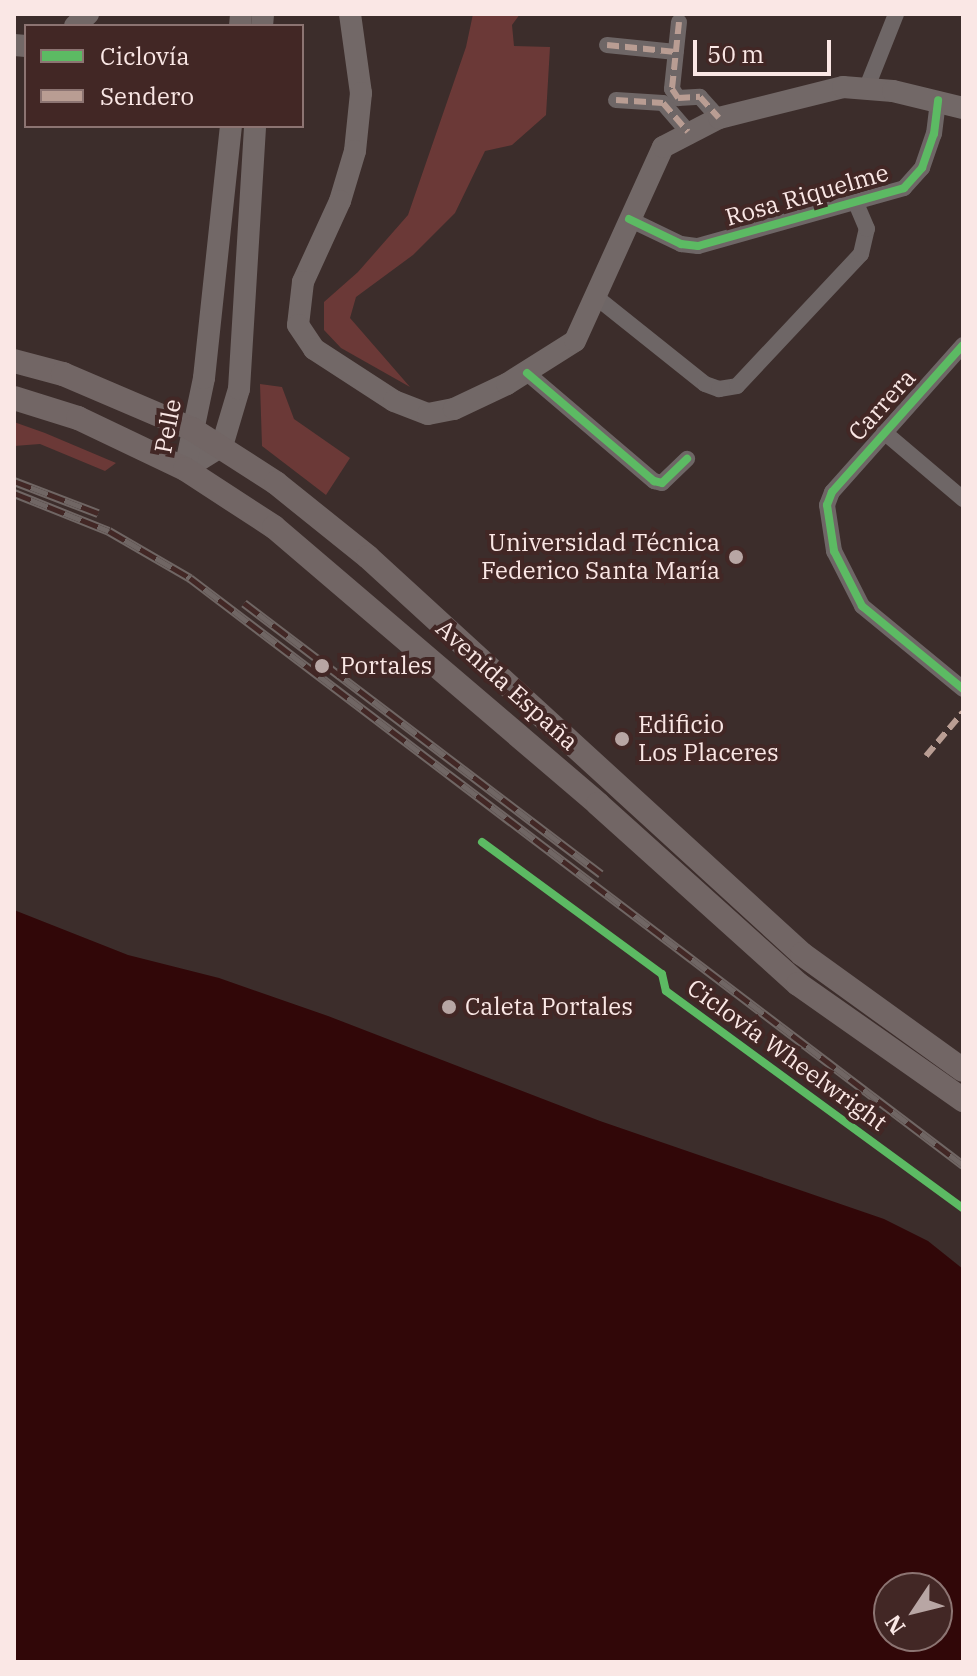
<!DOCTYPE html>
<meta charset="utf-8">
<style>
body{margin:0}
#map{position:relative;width:977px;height:1676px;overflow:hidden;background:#3c2d2b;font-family:"IBM Plex Serif",serif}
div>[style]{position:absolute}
.green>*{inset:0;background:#6b3937}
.water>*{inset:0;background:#310708}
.street>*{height:16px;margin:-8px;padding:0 8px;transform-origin:8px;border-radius:8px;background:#6e6666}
.secondary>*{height:22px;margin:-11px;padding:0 11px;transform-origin:11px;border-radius:11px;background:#726867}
.primary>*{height:24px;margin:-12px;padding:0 12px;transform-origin:12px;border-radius:12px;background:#726665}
.rail>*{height:9px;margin-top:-4.5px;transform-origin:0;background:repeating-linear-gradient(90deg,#422725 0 18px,#706664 0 36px);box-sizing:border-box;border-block:2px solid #706664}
.quiet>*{height:6px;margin-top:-3px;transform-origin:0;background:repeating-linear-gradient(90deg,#b99d93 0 12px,transparent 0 18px)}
.cycleway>*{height:8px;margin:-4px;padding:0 4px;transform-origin:4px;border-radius:4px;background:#5cba63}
.dots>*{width:22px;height:22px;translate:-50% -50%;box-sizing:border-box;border:4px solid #422725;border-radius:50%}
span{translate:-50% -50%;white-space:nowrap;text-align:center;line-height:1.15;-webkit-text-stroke:8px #422725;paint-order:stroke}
.street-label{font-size:24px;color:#fae7e5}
.poi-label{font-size:24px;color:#fae7e5}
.right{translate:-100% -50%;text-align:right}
.left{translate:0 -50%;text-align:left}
.frame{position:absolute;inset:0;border:16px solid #fae7e5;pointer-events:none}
.legend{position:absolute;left:24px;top:24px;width:280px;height:104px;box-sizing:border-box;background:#422725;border:2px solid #8c7472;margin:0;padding:10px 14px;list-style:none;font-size:24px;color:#fae7e5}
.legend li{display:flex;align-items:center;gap:16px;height:40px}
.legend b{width:40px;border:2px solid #8c7472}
.north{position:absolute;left:873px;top:1572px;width:80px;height:80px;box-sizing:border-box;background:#422725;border:2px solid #8c7472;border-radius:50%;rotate:235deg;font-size:22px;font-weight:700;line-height:32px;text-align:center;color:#fae7e5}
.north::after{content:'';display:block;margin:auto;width:28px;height:36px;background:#b8a6a4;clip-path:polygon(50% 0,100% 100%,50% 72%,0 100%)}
.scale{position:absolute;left:693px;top:40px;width:138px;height:36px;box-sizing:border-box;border:4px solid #fae7e5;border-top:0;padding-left:10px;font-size:24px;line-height:28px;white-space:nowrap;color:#fae7e5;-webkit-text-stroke:6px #422725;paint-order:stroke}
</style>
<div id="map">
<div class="green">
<i style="clip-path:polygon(473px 14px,520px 14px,512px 25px,514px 46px,550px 47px,546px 115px,512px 145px,485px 151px,455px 213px,413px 255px,356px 297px,350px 318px,410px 387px,341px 348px,324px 330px,324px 302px,358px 272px,408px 215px,466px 47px)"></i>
<i style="clip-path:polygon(260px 384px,282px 387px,294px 419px,350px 458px,326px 495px,262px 446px)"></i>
<i style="clip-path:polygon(14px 422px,45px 433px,116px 463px,105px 471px,40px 444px,14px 446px)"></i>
</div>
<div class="water">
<i style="clip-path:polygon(evenodd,14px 910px,128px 955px,219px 978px,328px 1016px,600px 1121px,884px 1219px,928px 1241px,963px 1269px,963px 1662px,14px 1662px,14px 910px,889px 1588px,937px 1588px,937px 1636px,889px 1636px,889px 1588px)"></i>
</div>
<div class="street">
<i style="left:679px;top:22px;width:67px;rotate:96deg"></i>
<i style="left:672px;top:89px;width:11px;rotate:56deg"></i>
<i style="left:678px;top:98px;width:22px;rotate:-3deg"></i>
<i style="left:700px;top:97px;width:28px;rotate:48deg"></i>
<i style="left:607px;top:45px;width:69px;rotate:5.8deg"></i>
<i style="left:867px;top:87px;width:79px;rotate:-68.3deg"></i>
<i style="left:616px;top:100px;width:47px;rotate:3.7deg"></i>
<i style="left:663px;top:103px;width:38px;rotate:49deg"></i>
<i style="left:629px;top:219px;width:58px;rotate:25.7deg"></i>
<i style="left:681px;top:244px;width:17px;rotate:7deg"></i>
<i style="left:698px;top:246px;width:214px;rotate:-15.7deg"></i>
<i style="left:904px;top:188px;width:27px;rotate:-48deg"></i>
<i style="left:922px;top:168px;width:36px;rotate:-71deg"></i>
<i style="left:934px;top:134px;width:34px;rotate:-83deg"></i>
<i style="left:596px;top:297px;width:139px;rotate:38.6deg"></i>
<i style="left:705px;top:384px;width:15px;rotate:20deg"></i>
<i style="left:719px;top:389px;width:18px;rotate:-9deg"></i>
<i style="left:737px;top:386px;width:181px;rotate:-46.8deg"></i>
<i style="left:861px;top:254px;width:26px;rotate:-77deg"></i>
<i style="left:867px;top:229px;width:26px;rotate:-113deg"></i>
<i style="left:963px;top:345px;width:197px;rotate:131.7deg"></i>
<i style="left:832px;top:492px;width:14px;rotate:111deg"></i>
<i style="left:827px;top:505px;width:47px;rotate:81.3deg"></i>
<i style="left:834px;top:551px;width:62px;rotate:63deg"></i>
<i style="left:862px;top:606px;width:131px;rotate:39.4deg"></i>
<i style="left:527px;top:373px;width:167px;rotate:40.4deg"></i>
<i style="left:654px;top:481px;width:8px;rotate:14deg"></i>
<i style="left:662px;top:483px;width:35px;rotate:-44deg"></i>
<i style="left:884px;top:432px;width:104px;rotate:40.3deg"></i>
</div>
<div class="secondary">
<i style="left:350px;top:14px;width:80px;rotate:82.1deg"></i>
<i style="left:361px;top:93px;width:58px;rotate:95.9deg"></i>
<i style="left:355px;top:151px;width:52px;rotate:106.7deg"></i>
<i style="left:340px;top:201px;width:89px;rotate:114.6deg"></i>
<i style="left:303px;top:282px;width:43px;rotate:96.6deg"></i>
<i style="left:298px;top:325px;width:29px;rotate:56deg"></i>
<i style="left:314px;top:349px;width:95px;rotate:33deg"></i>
<i style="left:394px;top:401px;width:36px;rotate:21deg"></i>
<i style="left:428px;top:414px;width:26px;rotate:-11deg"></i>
<i style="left:454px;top:409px;width:59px;rotate:-25.3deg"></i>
<i style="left:507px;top:384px;width:80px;rotate:-32.3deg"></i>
<i style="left:575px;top:341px;width:213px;rotate:-65.6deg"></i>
<i style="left:663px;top:147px;width:63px;rotate:-27.4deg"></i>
<i style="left:719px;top:118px;width:128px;rotate:-14deg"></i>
<i style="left:843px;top:87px;width:50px;rotate:4.6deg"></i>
<i style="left:893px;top:91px;width:72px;rotate:13.7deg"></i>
<i style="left:75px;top:26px;width:18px;rotate:-43deg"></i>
<i style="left:240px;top:26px;width:12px;rotate:-85deg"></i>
<i style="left:262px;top:26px;width:12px;rotate:-85deg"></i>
<i style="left:14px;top:45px;width:12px;rotate:5deg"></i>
<i style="left:185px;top:469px;width:44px;rotate:-31.9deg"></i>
<i style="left:222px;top:446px;width:59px;rotate:-73.4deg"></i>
<i style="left:239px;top:389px;width:263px;rotate:-86.5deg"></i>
<i style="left:185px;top:469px;width:93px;rotate:-78.2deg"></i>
<i style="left:204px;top:378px;width:253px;rotate:-83.9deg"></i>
</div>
<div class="primary">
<i style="left:14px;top:361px;width:51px;rotate:14.9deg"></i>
<i style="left:63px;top:374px;width:140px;rotate:23.1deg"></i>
<i style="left:192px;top:429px;width:100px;rotate:32.7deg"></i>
<i style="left:276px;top:483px;width:118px;rotate:38.8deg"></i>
<i style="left:368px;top:557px;width:588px;rotate:42.45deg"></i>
<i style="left:802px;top:954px;width:198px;rotate:35.8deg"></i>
<i style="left:14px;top:398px;width:67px;rotate:17.4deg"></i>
<i style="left:78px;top:418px;width:119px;rotate:25.5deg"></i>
<i style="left:185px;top:469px;width:106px;rotate:33.1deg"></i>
<i style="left:274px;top:527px;width:426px;rotate:40.5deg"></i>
<i style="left:598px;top:804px;width:269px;rotate:42deg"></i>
<i style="left:798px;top:984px;width:202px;rotate:35.1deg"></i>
</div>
<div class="rail">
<i style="left:14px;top:481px;width:90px;rotate:20.9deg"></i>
<i style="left:14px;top:493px;width:102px;rotate:21.8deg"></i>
<i style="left:109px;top:531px;width:94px;rotate:30.1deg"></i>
<i style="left:190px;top:578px;width:971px;rotate:37.21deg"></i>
<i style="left:244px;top:603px;width:448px;rotate:37.2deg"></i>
</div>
<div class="quiet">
<i style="left:679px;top:22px;width:67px;rotate:96deg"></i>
<i style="left:672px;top:89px;width:11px;rotate:56deg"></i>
<i style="left:678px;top:98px;width:22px;rotate:-3deg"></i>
<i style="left:700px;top:97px;width:28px;rotate:48deg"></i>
<i style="left:607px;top:45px;width:69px;rotate:5.8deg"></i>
<i style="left:616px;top:100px;width:47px;rotate:3.7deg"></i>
<i style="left:663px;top:103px;width:38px;rotate:49deg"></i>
<i style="left:926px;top:756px;width:57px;rotate:-49.9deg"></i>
</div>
<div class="cycleway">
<i style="left:629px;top:219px;width:58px;rotate:25.7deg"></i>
<i style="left:681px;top:244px;width:17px;rotate:7deg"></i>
<i style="left:698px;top:246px;width:214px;rotate:-15.7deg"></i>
<i style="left:904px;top:188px;width:27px;rotate:-48deg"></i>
<i style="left:922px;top:168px;width:36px;rotate:-71deg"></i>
<i style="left:934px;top:134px;width:34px;rotate:-83deg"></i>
<i style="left:963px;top:345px;width:197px;rotate:131.7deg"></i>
<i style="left:832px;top:492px;width:14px;rotate:111deg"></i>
<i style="left:827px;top:505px;width:47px;rotate:81.3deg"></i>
<i style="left:834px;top:551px;width:62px;rotate:63deg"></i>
<i style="left:862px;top:606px;width:131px;rotate:39.4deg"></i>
<i style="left:527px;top:373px;width:167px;rotate:40.4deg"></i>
<i style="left:654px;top:481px;width:8px;rotate:14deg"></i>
<i style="left:662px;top:483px;width:35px;rotate:-44deg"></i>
<i style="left:482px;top:842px;width:223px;rotate:36.3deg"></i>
<i style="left:662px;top:974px;width:17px;rotate:77deg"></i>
<i style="left:666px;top:991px;width:368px;rotate:36.2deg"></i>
</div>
<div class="dots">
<i style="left:736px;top:557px;background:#b8a6a4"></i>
<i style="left:322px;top:666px;background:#b8a6a4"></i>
<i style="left:622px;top:739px;background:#b8a6a4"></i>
<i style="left:449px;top:1007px;background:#b8a6a4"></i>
</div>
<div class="street-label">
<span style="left:807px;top:195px;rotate:-16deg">Rosa Riquelme</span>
<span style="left:882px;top:405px;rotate:-48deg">Carrera</span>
<span style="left:168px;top:426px;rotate:-79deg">Pelle</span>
<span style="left:507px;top:685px;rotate:42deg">Avenida España</span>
<span style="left:787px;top:1055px;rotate:36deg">Ciclovía Wheelwright</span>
</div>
<div class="poi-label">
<span class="right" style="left:720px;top:557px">Universidad Técnica<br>Federico Santa María</span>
<span class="left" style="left:340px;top:666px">Portales</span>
<span class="left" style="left:638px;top:739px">Edificio<br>Los Placeres</span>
<span class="left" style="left:465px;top:1007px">Caleta Portales</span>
</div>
<div class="frame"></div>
<ul class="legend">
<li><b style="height:10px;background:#5cba63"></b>Ciclovía</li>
<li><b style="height:10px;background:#b99d93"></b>Sendero</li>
</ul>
<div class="north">N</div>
<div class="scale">50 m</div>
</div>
